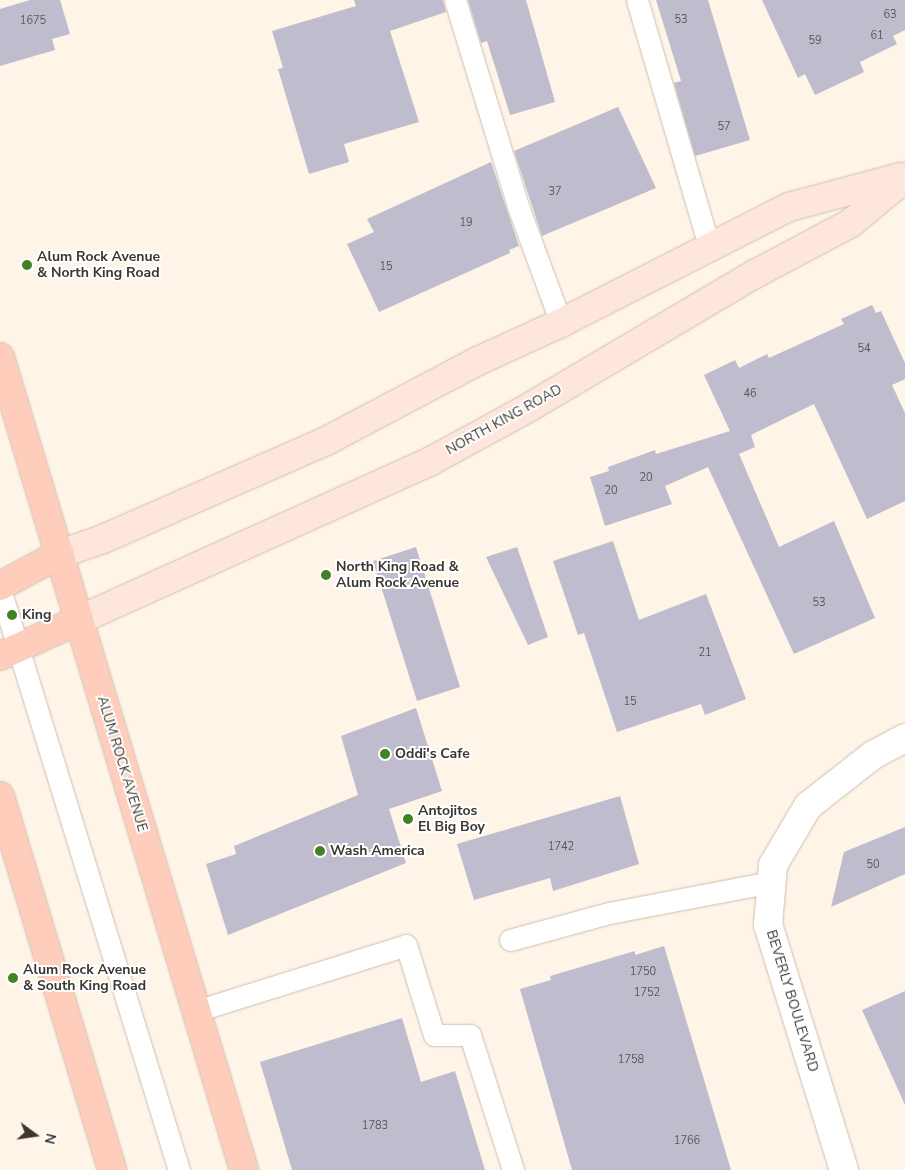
<!DOCTYPE html>
<style>
body{margin:0}
#map{position:relative;width:905px;height:1170px;overflow:hidden;background:#fff4e8;font-family:"Nunito Sans",sans-serif}
div>[style]{position:absolute}
.building>*{inset:0;background:#bfbcce}
.roads{filter:drop-shadow(0 0 1px #ccbfb0) drop-shadow(0 0 1px #ccbfb0)}
.service>*{height:21px;margin:-10.5px;padding:0 10.5px;transform-origin:10.5px;border-radius:10.5px;background:#fff}
.minor>*{height:28px;margin:-14px;padding:0 14px;transform-origin:14px;border-radius:14px;background:#fff}
.secondary>*{height:28px;margin:-14px;padding:0 14px;transform-origin:14px;border-radius:14px;background:#fee6dd}
.primary>*{height:28px;margin:-14px;padding:0 14px;transform-origin:14px;border-radius:14px;background:#fecdbb}
.dots>*{width:14px;height:14px;translate:-50% -50%;box-sizing:border-box;border:2px solid #fff;border-radius:50%}
span{translate:-50% -50%;white-space:nowrap;text-align:center;line-height:1.15;-webkit-text-stroke:4px #fff;paint-order:stroke}
.number-label{font-size:11px;color:#5c5858}
.number-label span{-webkit-text-stroke-width:0}
.poi-label{font-size:14px;color:#3b3630;font-weight:700}
.left{translate:0 -50%;text-align:left}
.street-label{font-size:14px;color:#3b3630}
.north{position:absolute;left:10px;top:1110px;width:50px;height:50px;-webkit-text-stroke:4px #fff;paint-order:stroke;rotate:104deg;font-size:14px;font-weight:700;line-height:20px;text-align:center;color:#3b3630}
.north::after{content:'';display:block;margin:auto;width:18px;height:22px;background:#3b3630;clip-path:polygon(50% 0,100% 100%,50% 72%,0 100%)}
</style>
<div id="map">
<div class="building">
<i style="clip-path:polygon(30px 0,60px 0,70px 34px,52px 39px,55px 50px,0 66px,0 9px)"></i>
<i style="clip-path:polygon(354px 0,443px 0,446px 12px,390px 31px,419px 122px,344px 144px,349px 162px,309px 174px,278px 69px,283px 68px,272px 31px,356px 6px)"></i>
<i style="clip-path:polygon(468px 0,526px 0,555px 102px,510px 115px,487px 41px,481px 43px)"></i>
<i style="clip-path:polygon(656px 0,708px 0,750px 140px,695px 156px,674px 83px,681px 81px)"></i>
<i style="clip-path:polygon(762px 0,905px 0,905px 30px,893px 36px,897px 44px,860px 62px,864px 72px,815px 95px,805px 74px,798px 78px)"></i>
<i style="clip-path:polygon(618px 107px,656px 188px,542px 236px,514px 151px)"></i>
<i style="clip-path:polygon(491px 162px,519px 246px,509px 250px,510px 253px,379px 312px,347px 244px,374px 232px,367px 219px)"></i>
<i style="clip-path:polygon(872px 305px,876px 313px,881px 311px,905px 363px,905px 379px,892px 385px,905px 413px,905px 501px,867px 519px,814px 404px,751px 435px,755px 447px,739px 454px,779px 547px,834px 521px,875px 618px,794px 654px,708px 467px,665px 486px,672px 504px,605px 526px,590px 477px,609px 471px,608px 467px,655px 450px,656px 454px,730px 431px,704px 375px,735px 360px,739px 368px,767px 354px,769px 358px,844px 324px,841px 319px)"></i>
<i style="clip-path:polygon(613px 541px,639px 620px,706px 594px,746px 699px,705px 715px,701px 704px,617px 732px,584px 633px,578px 635px,553px 561px)"></i>
<i style="clip-path:polygon(416px 547px,460px 687px,417px 701px,373px 561px)"></i>
<i style="clip-path:polygon(517px 547px,548px 637px,528px 645px,486px 557px)"></i>
<i style="clip-path:polygon(416px 708px,442px 791px,389px 809px,406px 863px,228px 935px,206px 864px,236px 854px,234px 846px,358px 795px,341px 736px)"></i>
<i style="clip-path:polygon(620px 796px,639px 864px,553px 891px,550px 878px,474px 900px,457px 844px)"></i>
<i style="clip-path:polygon(905px 827px,905px 874px,831px 907px,844px 852px)"></i>
<i style="clip-path:polygon(664px 946px,731px 1170px,572px 1170px,520px 989px,551px 980px,550px 976px,635px 951px,635px 955px)"></i>
<i style="clip-path:polygon(905px 991px,905px 1105px,862px 1010px)"></i>
<i style="clip-path:polygon(402px 1018px,421px 1082px,455px 1071px,485px 1170px,292px 1170px,260px 1062px)"></i>
</div>
<div class="roads">
<div class="service">
<i style="left:455px;top:0;width:219px;rotate:73deg"></i>
<i style="left:519px;top:209px;width:121px;rotate:69.8deg"></i>
<i style="left:637px;top:0;width:257px;rotate:73.7deg"></i>
<i style="left:0;top:589px;width:608px;rotate:72.88deg"></i>
<i style="left:510px;top:940px;width:103px;rotate:-15.3deg"></i>
<i style="left:609px;top:913px;width:166px;rotate:-10.8deg"></i>
<i style="left:196px;top:1011px;width:220px;rotate:-17.4deg"></i>
<i style="left:406px;top:945px;width:94px;rotate:72.7deg"></i>
<i style="left:434px;top:1035px;width:36px"></i>
<i style="left:470px;top:1035px;width:142px;rotate:72.3deg"></i>
</div>
<div class="minor">
<i style="left:844px;top:1170px;width:257px;rotate:-107.2deg"></i>
<i style="left:768px;top:925px;width:60px;rotate:-85.2deg"></i>
<i style="left:773px;top:865px;width:69px;rotate:-59.3deg"></i>
<i style="left:808px;top:806px;width:83px;rotate:-38.1deg"></i>
<i style="left:873px;top:755px;width:36px;rotate:-28deg"></i>
</div>
<div class="secondary">
<i style="left:60px;top:554px;width:46px;rotate:-19.2deg"></i>
<i style="left:103px;top:539px;width:246px;rotate:-23.7deg"></i>
<i style="left:328px;top:440px;width:170px;rotate:-27.8deg"></i>
<i style="left:478px;top:361px;width:91px;rotate:-24.6deg"></i>
<i style="left:561px;top:323px;width:256px;rotate:-27deg"></i>
<i style="left:789px;top:207px;width:116px;rotate:-15deg"></i>
<i style="left:79px;top:620px;width:384px;rotate:-24.3deg"></i>
<i style="left:429px;top:462px;width:113px;rotate:-28.6deg"></i>
<i style="left:528px;top:408px;width:264px;rotate:-30.6deg"></i>
<i style="left:755px;top:274px;width:109px;rotate:-28deg"></i>
<i style="left:851px;top:223px;width:70px;rotate:-39.8deg"></i>
</div>
<div class="primary">
<i style="left:0;top:357px;width:849px;rotate:73.29deg"></i>
<i style="left:0;top:586px;width:68px;rotate:-28.1deg"></i>
<i style="left:0;top:656px;width:87px;rotate:-24.5deg"></i>
<i style="left:0;top:796px;width:390px;rotate:73.3deg"></i>
</div>
</div>
<div class="dots">
<i style="left:27px;top:265px;background:#418224"></i>
<i style="left:326px;top:575px;background:#418224"></i>
<i style="left:12px;top:615px;background:#418224"></i>
<i style="left:385px;top:754px;background:#418224"></i>
<i style="left:408px;top:819px;background:#418224"></i>
<i style="left:320px;top:851px;background:#418224"></i>
<i style="left:13px;top:978px;background:#418224"></i>
</div>
<div class="number-label">
<span style="left:890px;top:15px">63</span>
<span style="left:681px;top:20px">53</span>
<span style="left:33px;top:21px">1675</span>
<span style="left:877px;top:36px">61</span>
<span style="left:815px;top:41px">59</span>
<span style="left:724px;top:127px">57</span>
<span style="left:555px;top:192px">37</span>
<span style="left:466px;top:223px">19</span>
<span style="left:386px;top:267px">15</span>
<span style="left:864px;top:349px">54</span>
<span style="left:750px;top:394px">46</span>
<span style="left:646px;top:478px">20</span>
<span style="left:611px;top:491px">20</span>
<span style="left:819px;top:603px">53</span>
<span style="left:705px;top:653px">21</span>
<span style="left:630px;top:702px">15</span>
<span style="left:561px;top:847px">1742</span>
<span style="left:873px;top:865px">50</span>
<span style="left:643px;top:972px">1750</span>
<span style="left:647px;top:993px">1752</span>
<span style="left:631px;top:1060px">1758</span>
<span style="left:375px;top:1126px">1783</span>
<span style="left:687px;top:1141px">1766</span>
</div>
<div class="poi-label">
<span class="left" style="left:37px;top:265px">Alum Rock Avenue<br>&amp; North King Road</span>
<span class="left" style="left:336px;top:575px">North King Road &amp;<br>Alum Rock Avenue</span>
<span class="left" style="left:22px;top:615px">King</span>
<span class="left" style="left:395px;top:754px">Oddi's Cafe</span>
<span class="left" style="left:418px;top:819px">Antojitos<br>El Big Boy</span>
<span class="left" style="left:330px;top:851px">Wash America</span>
<span class="left" style="left:23px;top:978px">Alum Rock Avenue<br>&amp; South King Road</span>
</div>
<div class="street-label">
<span style="left:504px;top:420px;rotate:-29deg">NORTH KING ROAD</span>
<span style="left:122px;top:764px;rotate:73deg">ALUM ROCK AVENUE</span>
<span style="left:792px;top:1001px;rotate:73deg">BEVERLY BOULEVARD</span>
</div>
<div class="north">N</div>
</div>
